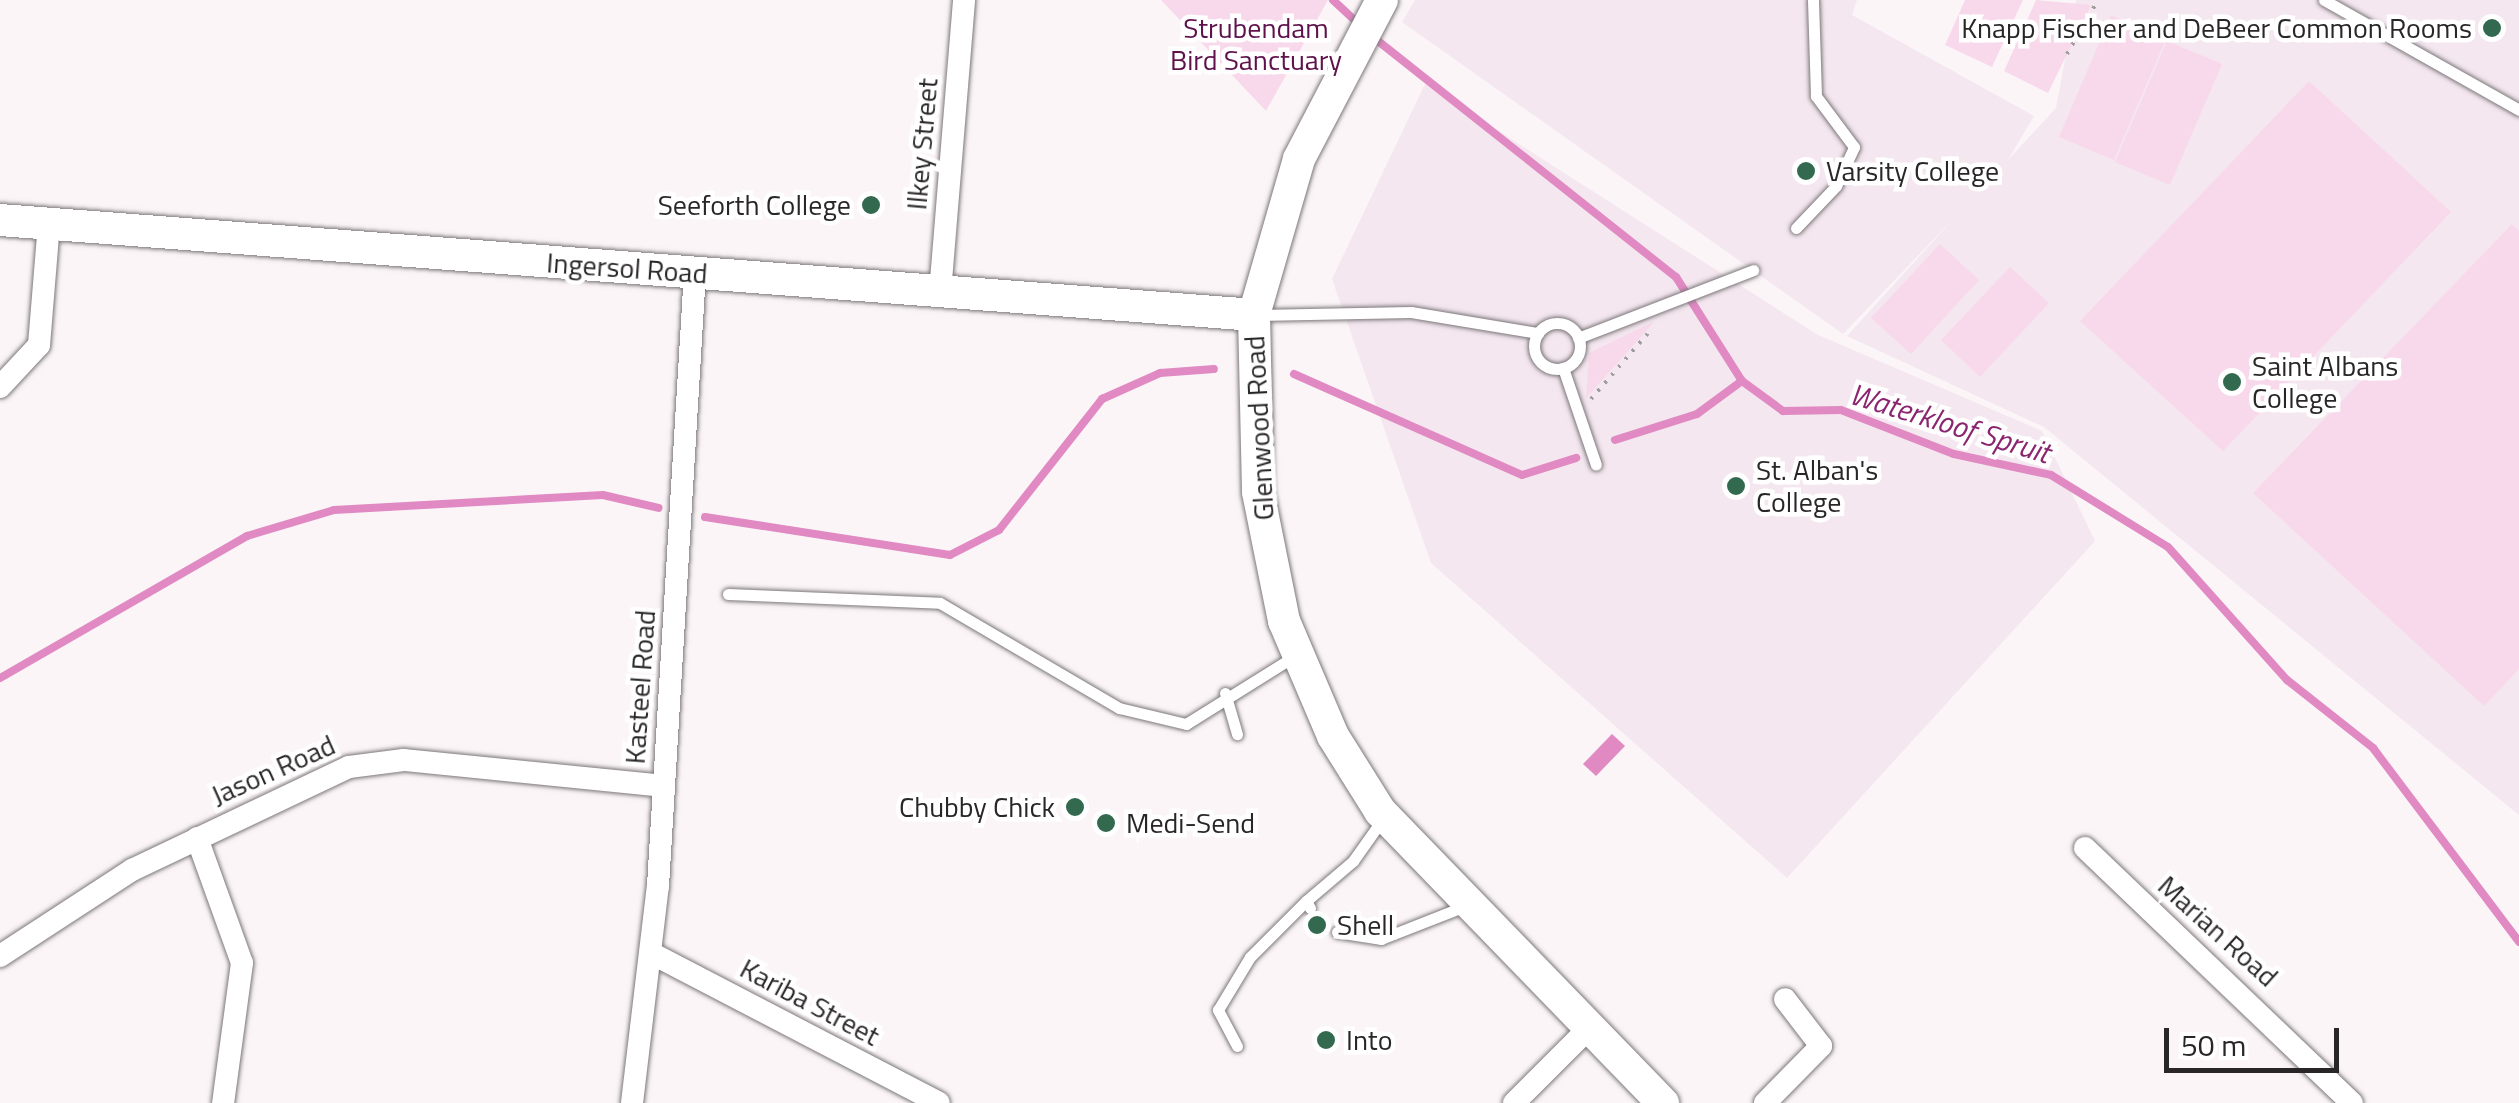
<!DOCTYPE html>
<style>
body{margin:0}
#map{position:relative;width:2519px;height:1103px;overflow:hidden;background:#fbf5f8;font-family:"Titillium Web",sans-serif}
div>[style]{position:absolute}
.built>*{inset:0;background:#f4e7ef}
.green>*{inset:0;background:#f8d9eb}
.water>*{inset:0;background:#e089c2}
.stream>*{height:8px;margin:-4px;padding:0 4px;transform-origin:4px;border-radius:4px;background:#e089c2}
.path>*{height:4px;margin-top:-2px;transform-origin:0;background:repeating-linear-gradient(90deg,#a19d9f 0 2.5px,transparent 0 10.5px)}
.roads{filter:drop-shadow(0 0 2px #7c777a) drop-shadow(0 0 2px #7c777a)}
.lane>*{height:11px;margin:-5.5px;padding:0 5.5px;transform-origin:5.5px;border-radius:5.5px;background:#fff}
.lane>.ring{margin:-5.5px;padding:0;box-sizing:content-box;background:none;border:11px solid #fff;border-radius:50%}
.street>*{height:22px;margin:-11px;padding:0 11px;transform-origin:11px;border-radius:11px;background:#fff}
.secondary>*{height:32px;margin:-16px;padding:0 16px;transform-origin:16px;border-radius:16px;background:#fff}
.dots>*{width:28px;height:28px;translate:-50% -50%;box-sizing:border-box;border:5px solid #fff;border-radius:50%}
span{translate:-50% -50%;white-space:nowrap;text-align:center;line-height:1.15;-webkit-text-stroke:9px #fff;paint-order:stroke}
.park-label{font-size:28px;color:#5e114a}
.poi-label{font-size:28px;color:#292628}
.right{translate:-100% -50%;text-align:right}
.left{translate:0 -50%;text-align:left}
.street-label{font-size:28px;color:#292628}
.water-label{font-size:30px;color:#8b256f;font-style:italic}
.scale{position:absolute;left:2164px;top:1028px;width:175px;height:45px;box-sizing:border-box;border:5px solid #292628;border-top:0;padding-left:12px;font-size:30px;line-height:35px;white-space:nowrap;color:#292628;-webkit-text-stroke:8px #fff;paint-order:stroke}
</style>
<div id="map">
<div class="built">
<i style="clip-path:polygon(1415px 0,1857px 0,1852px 15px,2034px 116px,2008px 160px,2056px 108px,2076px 0,2519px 0,2519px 815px,2044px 427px,1847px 336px,1957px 215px,1843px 334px,1402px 22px)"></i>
<i style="clip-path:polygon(1425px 84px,1818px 335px,2042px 431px,2095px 541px,1787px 878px,1431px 563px,1332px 279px)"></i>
</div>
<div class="green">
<i style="clip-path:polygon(1161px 0,1328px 0,1266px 111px)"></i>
<i style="clip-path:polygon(1965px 0,2023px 0,1992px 67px,1945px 45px)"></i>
<i style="clip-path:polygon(2036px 0,2091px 5px,2048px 93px,2004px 71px)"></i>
<i style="clip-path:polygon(2111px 15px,2166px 39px,2114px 160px,2059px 137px)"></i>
<i style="clip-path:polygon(2167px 41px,2222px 64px,2170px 185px,2115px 162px)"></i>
<i style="clip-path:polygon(2309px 81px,2451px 212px,2223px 451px,2080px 321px)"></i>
<i style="clip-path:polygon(2512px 224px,2519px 231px,2519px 669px,2484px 706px,2253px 493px)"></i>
<i style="clip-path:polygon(1940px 244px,1979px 280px,1911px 354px,1871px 318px)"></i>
<i style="clip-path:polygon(2010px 267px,2049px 303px,1980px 377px,1941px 340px)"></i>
<i style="clip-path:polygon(1655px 321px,1586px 398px,1589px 353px)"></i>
</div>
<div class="water">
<i style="clip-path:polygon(1612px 734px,1625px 746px,1596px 776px,1583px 764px)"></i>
</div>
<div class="stream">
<i style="left:1333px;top:0;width:35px;rotate:43deg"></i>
<i style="left:1373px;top:37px;width:387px;rotate:38.4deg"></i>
<i style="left:1676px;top:277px;width:123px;rotate:57.6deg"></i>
<i style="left:1742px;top:381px;width:51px;rotate:36.2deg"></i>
<i style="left:1783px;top:411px;width:58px;rotate:-1deg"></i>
<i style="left:1841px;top:410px;width:121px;rotate:21.3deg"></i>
<i style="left:1954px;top:454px;width:99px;rotate:12.2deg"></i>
<i style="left:2051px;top:475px;width:137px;rotate:31.6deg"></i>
<i style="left:2168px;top:547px;width:178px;rotate:48.2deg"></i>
<i style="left:2287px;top:680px;width:110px;rotate:38.3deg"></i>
<i style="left:2373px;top:748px;width:243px;rotate:53deg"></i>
<i style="left:1294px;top:374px;width:249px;rotate:23.9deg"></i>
<i style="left:1522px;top:475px;width:57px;rotate:-17.5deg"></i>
<i style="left:1615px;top:440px;width:86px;rotate:-17.6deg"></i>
<i style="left:1697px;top:414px;width:56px;rotate:-36.3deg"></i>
<i style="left:705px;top:517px;width:248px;rotate:8.8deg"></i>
<i style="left:950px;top:555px;width:55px;rotate:-27deg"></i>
<i style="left:999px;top:530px;width:167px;rotate:-51.8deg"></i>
<i style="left:1102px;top:399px;width:64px;rotate:-24.1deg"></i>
<i style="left:1160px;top:373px;width:54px;rotate:-4.2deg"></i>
<i style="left:0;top:678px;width:285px;rotate:-29.9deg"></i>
<i style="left:247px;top:536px;width:91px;rotate:-16.6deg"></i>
<i style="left:334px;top:510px;width:269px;rotate:-3.2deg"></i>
<i style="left:603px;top:495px;width:57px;rotate:13.1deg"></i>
</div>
<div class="path">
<i style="left:2067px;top:54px;width:62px;rotate:-60.1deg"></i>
<i style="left:1591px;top:399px;width:90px;rotate:-49.1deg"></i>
</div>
<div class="roads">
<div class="lane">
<i style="left:2324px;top:0;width:224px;rotate:29.4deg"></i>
<i style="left:1796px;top:228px;width:58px;rotate:-46.4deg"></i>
<i style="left:1836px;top:186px;width:43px;rotate:-65.2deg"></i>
<i style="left:1854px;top:147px;width:64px;rotate:-126.7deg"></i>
<i style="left:1816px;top:96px;width:96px;rotate:-91.8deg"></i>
<i style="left:1258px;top:315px;width:153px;rotate:-1.1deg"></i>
<i style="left:1411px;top:312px;width:129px;rotate:9.4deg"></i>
<i class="ring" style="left:1534px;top:323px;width:35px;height:35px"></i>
<i style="left:1578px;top:338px;width:188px;rotate:-21.2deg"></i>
<i style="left:1563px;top:368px;width:102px;rotate:71.2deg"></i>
<i style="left:728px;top:594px;width:212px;rotate:2.4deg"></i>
<i style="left:940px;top:603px;width:208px;rotate:30.4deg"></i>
<i style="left:1119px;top:708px;width:69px;rotate:13.4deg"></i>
<i style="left:1186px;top:724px;width:128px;rotate:-32deg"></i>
<i style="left:1225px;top:693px;width:43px;rotate:73.7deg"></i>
<i style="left:1310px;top:908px;width:8px;rotate:-120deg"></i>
<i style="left:1306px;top:901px;width:62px;rotate:-40.4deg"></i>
<i style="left:1353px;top:861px;width:50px;rotate:-54.7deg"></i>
<i style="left:1337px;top:932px;width:45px;rotate:9deg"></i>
<i style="left:1381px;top:939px;width:90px;rotate:-21.4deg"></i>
<i style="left:1237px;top:1046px;width:41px;rotate:-117.8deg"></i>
<i style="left:1218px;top:1010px;width:62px;rotate:-58.9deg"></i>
<i style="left:1250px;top:957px;width:79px;rotate:-45deg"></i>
</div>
<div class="street">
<i style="left:940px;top:293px;width:294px;rotate:-85.3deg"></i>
<i style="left:0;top:387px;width:57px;rotate:-47.1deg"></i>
<i style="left:39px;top:345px;width:121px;rotate:-85.3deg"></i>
<i style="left:197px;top:838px;width:133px;rotate:70.2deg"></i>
<i style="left:242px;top:963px;width:141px;rotate:97.7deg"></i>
<i style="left:2085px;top:848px;width:369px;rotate:43.7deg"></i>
<i style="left:653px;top:954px;width:322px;rotate:27.5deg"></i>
<i style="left:0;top:956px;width:158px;rotate:-33.1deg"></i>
<i style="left:132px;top:870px;width:240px;rotate:-25.4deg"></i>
<i style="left:349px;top:767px;width:55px;rotate:-7.3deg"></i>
<i style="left:404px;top:760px;width:261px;rotate:5.7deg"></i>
<i style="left:632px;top:1103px;width:219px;rotate:-83.2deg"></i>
<i style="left:658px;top:886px;width:614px;rotate:-86.55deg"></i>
<i style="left:1514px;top:1103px;width:103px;rotate:-45deg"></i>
<i style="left:1765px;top:1103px;width:80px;rotate:-45.5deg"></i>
<i style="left:1821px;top:1046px;width:59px;rotate:-127.5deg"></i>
</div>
<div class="secondary">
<i style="left:1382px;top:0;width:179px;rotate:117.6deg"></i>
<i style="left:1299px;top:159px;width:162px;rotate:106.1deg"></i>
<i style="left:1254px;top:315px;width:177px;rotate:88.7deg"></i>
<i style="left:1258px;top:492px;width:132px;rotate:78.6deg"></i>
<i style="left:1284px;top:621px;width:125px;rotate:66.9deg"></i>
<i style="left:1333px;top:736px;width:89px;rotate:57.9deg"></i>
<i style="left:1380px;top:811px;width:407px;rotate:45.9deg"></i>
<i style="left:0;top:220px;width:1258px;rotate:4.33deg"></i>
</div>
</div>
<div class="dots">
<i style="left:2492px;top:28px;background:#32694f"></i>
<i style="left:1806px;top:171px;background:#32694f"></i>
<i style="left:871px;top:205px;background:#32694f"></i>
<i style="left:2232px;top:382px;background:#32694f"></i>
<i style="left:1736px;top:486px;background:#32694f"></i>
<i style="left:1075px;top:807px;background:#32694f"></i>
<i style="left:1106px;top:823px;background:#32694f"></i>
<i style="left:1317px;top:925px;background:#32694f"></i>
<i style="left:1326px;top:1040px;background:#32694f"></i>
</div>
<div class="park-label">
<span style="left:1256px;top:44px">Strubendam<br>Bird Sanctuary</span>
</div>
<div class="poi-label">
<span class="right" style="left:2472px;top:28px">Knapp Fischer and DeBeer Common Rooms</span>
<span class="left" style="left:1826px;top:171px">Varsity College</span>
<span class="right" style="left:851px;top:205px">Seeforth College</span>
<span class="left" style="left:2252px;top:382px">Saint Albans<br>College</span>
<span class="left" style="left:1756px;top:486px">St. Alban's<br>College</span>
<span class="right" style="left:1055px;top:807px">Chubby Chick</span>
<span class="left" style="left:1126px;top:823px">Medi-Send</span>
<span class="left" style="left:1337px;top:925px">Shell</span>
<span class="left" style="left:1346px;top:1040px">Into</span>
</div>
<div class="street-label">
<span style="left:922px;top:144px;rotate:-85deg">Ilkey Street</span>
<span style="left:627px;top:268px;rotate:4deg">Ingersol Road</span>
<span style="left:1259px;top:428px;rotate:-93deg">Glenwood Road</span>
<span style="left:640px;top:687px;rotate:-86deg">Kasteel Road</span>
<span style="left:273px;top:770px;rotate:-24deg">Jason Road</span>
<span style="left:2218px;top:931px;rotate:42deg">Marian Road</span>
<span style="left:810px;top:1002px;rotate:28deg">Kariba Street</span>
</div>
<div class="water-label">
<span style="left:1950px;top:423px;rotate:17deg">Waterkloof Spruit</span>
</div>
<div class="scale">50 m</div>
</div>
